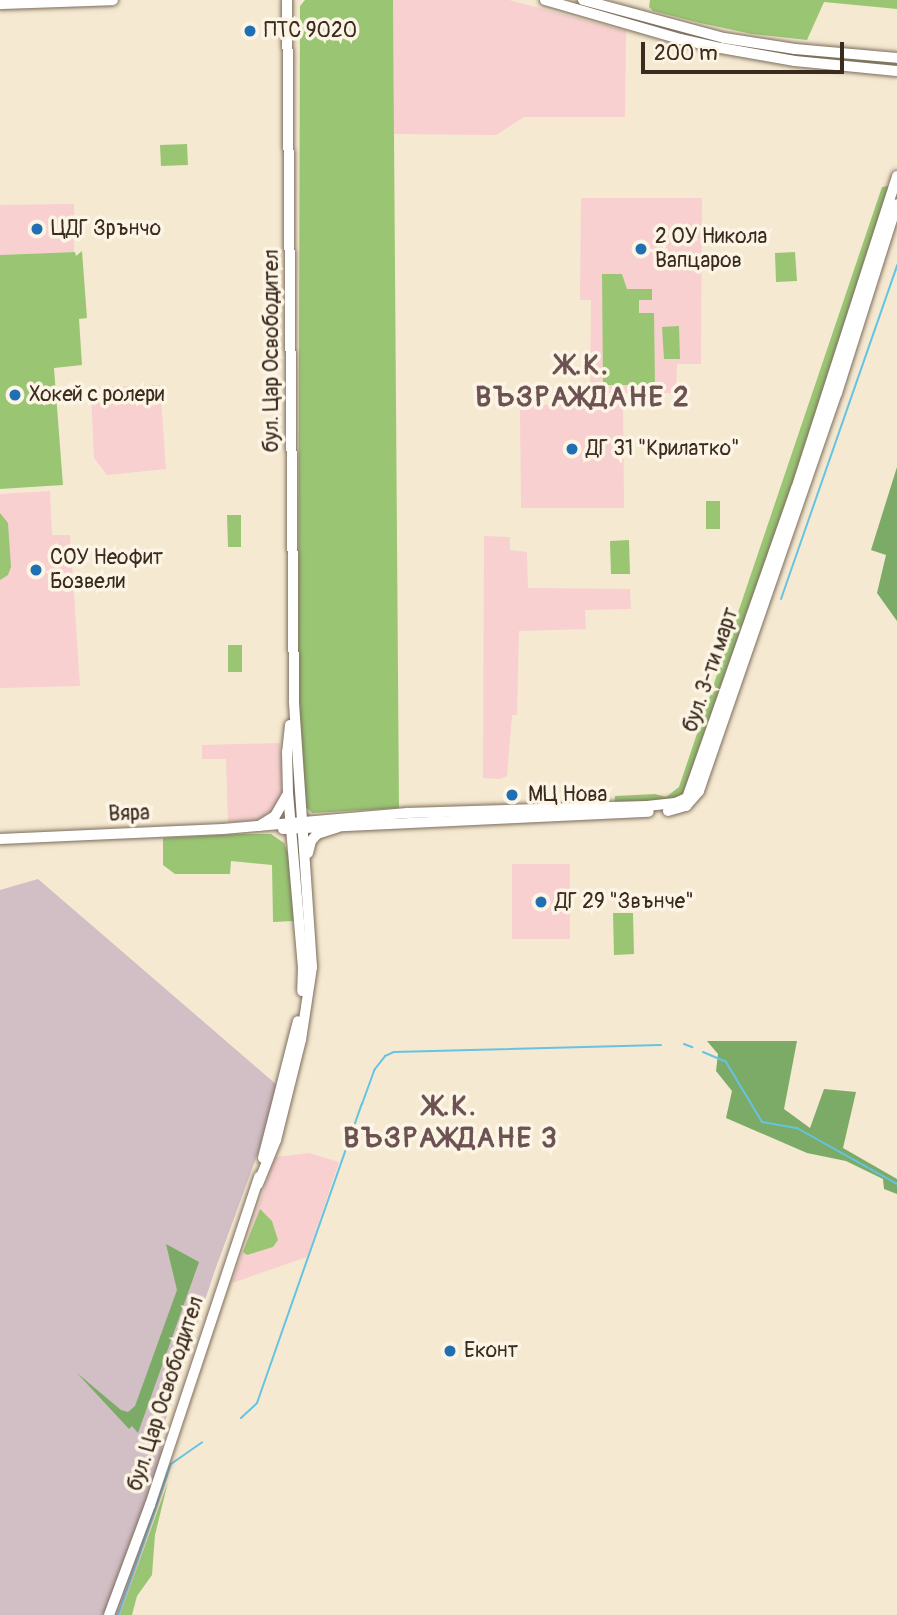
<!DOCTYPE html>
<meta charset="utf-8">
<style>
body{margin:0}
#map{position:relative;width:897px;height:1615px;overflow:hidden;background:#f6e9d1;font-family:Pangolin,sans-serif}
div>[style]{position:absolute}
.built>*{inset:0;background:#f7d0cf}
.industrial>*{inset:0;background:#d2bec5}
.green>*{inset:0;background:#9ac674}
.forest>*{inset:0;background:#7bab66}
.stream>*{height:2px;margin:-1px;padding:0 1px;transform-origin:1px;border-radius:1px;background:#65c3e3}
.roads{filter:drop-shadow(0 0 2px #7c6d5d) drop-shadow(0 0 2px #7c6d5d)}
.tertiary>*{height:10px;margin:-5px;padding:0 5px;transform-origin:5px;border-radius:5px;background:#fff}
.secondary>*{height:10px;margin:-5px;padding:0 5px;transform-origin:5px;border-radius:5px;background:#fff}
.dots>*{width:19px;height:19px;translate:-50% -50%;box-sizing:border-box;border:4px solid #fcf5e5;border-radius:50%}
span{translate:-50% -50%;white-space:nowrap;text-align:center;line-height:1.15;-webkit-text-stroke:7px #fcf5e5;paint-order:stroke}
.poi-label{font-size:21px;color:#3b2a1e}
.left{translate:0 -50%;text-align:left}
.street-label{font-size:21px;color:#3b2a1e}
.district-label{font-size:28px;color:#6c5252;font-weight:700;letter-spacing:2px}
.scale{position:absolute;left:641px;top:42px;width:203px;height:32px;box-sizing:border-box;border:4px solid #3b2a1e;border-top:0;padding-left:9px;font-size:21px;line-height:24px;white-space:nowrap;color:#3b2a1e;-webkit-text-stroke:5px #fcf5e5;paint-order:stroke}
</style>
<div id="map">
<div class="built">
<i style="clip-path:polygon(393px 0,509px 0,626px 31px,625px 117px,524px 117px,496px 135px,394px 134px)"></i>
<i style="clip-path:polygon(581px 198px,702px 198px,701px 364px,677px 364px,676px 393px,590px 393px,591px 300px,580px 300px)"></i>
<i style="clip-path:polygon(74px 204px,74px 252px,0 255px,0 205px)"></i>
<i style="clip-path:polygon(160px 385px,166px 469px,107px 475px,94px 458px,91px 394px,99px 387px)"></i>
<i style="clip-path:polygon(623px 404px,624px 508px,521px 508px,520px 405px)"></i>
<i style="clip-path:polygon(50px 491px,52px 535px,70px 535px,80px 686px,0 688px,0 494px)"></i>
<i style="clip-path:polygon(484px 536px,510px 537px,510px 550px,527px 552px,528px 588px,630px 589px,631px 609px,585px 610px,586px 629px,519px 631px,517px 715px,512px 715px,507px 776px,500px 779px,483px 778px)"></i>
<i style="clip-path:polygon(280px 743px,282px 792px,276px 809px,262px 820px,228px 823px,226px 759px,202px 759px,202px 745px)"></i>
<i style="clip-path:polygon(512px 864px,570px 864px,570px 939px,512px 939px)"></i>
<i style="clip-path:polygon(309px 1153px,339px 1162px,307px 1257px,232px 1283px,275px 1157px)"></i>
</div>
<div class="industrial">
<i style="clip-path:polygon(38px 879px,277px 1085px,259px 1150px,214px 1273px,160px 1437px,168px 1476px,121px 1615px,0 1615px,0 890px)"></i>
</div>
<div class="green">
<i style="clip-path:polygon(305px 0,393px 0,399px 808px,312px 813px,305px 806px,298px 708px,300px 6px)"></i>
<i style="clip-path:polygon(650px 0,897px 0,897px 9px,824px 2px,807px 40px,752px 34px,700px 23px,653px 11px,649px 7px)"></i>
<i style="clip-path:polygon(795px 49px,897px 58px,897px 71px,768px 56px)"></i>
<i style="clip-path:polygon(187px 144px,188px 165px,161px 166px,160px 145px)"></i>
<i style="clip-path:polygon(895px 185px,796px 489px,687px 798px,614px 808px,615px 796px,655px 794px,666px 797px,679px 787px,882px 187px)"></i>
<i style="clip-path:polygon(82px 251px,87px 318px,79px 319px,82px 365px,54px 368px,63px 485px,0 489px,0 255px,75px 252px,76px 256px)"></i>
<i style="clip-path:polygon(795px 252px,797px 281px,776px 282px,775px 253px)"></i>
<i style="clip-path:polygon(602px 274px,622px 274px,627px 289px,652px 289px,652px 300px,639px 300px,639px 313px,654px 313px,655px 385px,603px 385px)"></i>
<i style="clip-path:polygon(679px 326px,680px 359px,664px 359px,662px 327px)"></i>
<i style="clip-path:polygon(706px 501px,720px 501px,720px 529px,706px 529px)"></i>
<i style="clip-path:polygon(0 513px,8px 523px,11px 567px,8px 575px,0 580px)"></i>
<i style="clip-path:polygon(227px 515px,241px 515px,241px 547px,228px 547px)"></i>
<i style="clip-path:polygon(629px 540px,630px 574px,611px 574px,610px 541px)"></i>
<i style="clip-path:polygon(228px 645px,242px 645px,242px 672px,228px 672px)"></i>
<i style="clip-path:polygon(239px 834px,271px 834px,284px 843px,289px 856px,294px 921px,273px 922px,272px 865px,231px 861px,230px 874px,175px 874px,163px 865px,163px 838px)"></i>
<i style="clip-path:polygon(613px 913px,633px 913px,634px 954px,614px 955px)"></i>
<i style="clip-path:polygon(260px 1209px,272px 1221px,278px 1240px,273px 1247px,247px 1255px,243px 1252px)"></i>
<i style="clip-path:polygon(168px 1482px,155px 1535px,152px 1575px,137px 1596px,132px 1615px,120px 1615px)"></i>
</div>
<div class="forest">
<i style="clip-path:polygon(897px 467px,897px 621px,877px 593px,886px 555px,871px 550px)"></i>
<i style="clip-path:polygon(707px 1041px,797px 1041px,784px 1109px,810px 1128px,824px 1089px,856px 1092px,843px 1148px,897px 1179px,897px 1194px,884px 1189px,883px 1179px,846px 1161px,807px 1153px,726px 1118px,732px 1091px,716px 1071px,718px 1054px)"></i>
<i style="clip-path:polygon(166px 1244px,199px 1262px,138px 1433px,132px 1426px,129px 1429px,77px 1373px,121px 1410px,128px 1412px,135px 1406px,177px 1290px)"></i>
</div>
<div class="stream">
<i style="left:781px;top:599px;width:354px;rotate:-70.8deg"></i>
<i style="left:684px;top:1044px;width:9px;rotate:21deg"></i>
<i style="left:703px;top:1052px;width:25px;rotate:23deg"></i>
<i style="left:726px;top:1062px;width:70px;rotate:59deg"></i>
<i style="left:762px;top:1122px;width:36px;rotate:10deg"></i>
<i style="left:797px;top:1128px;width:115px;rotate:29.2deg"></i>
<i style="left:241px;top:1418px;width:22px;rotate:-43deg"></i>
<i style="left:257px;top:1403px;width:317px;rotate:-70.7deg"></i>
<i style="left:362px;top:1104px;width:37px;rotate:-70deg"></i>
<i style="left:375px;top:1069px;width:16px;rotate:-52deg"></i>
<i style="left:385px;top:1056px;width:10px;rotate:-24deg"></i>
<i style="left:394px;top:1052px;width:267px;rotate:-1.5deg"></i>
<i style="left:118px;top:1615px;width:160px;rotate:-70.7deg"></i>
<i style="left:171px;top:1464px;width:38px;rotate:-35deg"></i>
</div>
<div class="roads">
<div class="tertiary">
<i style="left:545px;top:0;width:141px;rotate:16.1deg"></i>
<i style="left:680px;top:39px;width:42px;rotate:12.4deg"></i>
<i style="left:721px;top:48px;width:75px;rotate:10deg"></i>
<i style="left:795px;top:61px;width:102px;rotate:5.6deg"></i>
<i style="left:583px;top:0;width:146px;rotate:15.1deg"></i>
<i style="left:724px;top:38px;width:72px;rotate:8.8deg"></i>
<i style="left:795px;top:49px;width:102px;rotate:5deg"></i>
<i style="left:0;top:4px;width:113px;rotate:-2deg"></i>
<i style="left:668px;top:811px;width:19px;rotate:-16deg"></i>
<i style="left:686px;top:806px;width:20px;rotate:-49deg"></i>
<i style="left:699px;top:791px;width:421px;rotate:-70.9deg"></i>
<i style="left:837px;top:393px;width:198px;rotate:-72.4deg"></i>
<i style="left:283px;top:829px;width:366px;rotate:-2.7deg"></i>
<i style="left:0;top:839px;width:223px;rotate:-2.6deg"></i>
<i style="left:223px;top:829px;width:185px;rotate:-5deg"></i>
<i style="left:407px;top:813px;width:240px;rotate:-1.7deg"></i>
<i style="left:647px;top:806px;width:28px;rotate:-6deg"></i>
<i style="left:675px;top:803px;width:13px;rotate:-23deg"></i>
<i style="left:687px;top:798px;width:328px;rotate:-70.6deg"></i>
<i style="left:796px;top:489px;width:329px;rotate:-72.1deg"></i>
</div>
<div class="secondary">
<i style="left:290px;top:725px;width:27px;rotate:96deg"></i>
<i style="left:287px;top:752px;width:41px;rotate:88.6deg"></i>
<i style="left:288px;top:793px;width:176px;rotate:85.1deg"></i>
<i style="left:303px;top:968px;width:23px;rotate:92deg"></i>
<i style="left:259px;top:826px;width:19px;rotate:-32deg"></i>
<i style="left:275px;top:816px;width:24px;rotate:-60deg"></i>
<i style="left:308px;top:853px;width:12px;rotate:-76deg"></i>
<i style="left:311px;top:841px;width:9px;rotate:-49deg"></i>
<i style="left:317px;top:834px;width:22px;rotate:-18deg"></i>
<i style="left:263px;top:1158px;width:141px;rotate:-75.7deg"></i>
<i style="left:258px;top:1184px;width:48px;rotate:-67.8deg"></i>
<i style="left:276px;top:1140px;width:103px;rotate:-76deg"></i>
<i style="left:301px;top:1040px;width:74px;rotate:-81.4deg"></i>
<i style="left:312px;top:967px;width:267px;rotate:-93.9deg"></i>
<i style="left:294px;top:701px;width:701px;rotate:-90.57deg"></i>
<i style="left:109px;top:1615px;width:117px;rotate:-69.6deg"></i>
<i style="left:150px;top:1505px;width:346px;rotate:-71.6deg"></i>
</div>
</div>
<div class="dots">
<i style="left:250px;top:31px;background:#1f6fb2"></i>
<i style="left:37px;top:229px;background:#1f6fb2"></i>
<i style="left:641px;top:249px;background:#1f6fb2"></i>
<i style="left:15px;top:395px;background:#1f6fb2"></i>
<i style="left:572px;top:449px;background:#1f6fb2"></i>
<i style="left:36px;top:570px;background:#1f6fb2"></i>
<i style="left:512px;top:795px;background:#1f6fb2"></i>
<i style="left:541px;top:902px;background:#1f6fb2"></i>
<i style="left:450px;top:1351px;background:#1f6fb2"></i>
</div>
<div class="poi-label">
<span class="left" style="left:264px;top:31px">ПТС 9020</span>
<span class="left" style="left:51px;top:229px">ЦДГ Зрънчо</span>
<span class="left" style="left:655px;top:249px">2 ОУ Никола<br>Вапцаров</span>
<span class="left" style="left:29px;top:395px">Хокей с ролери</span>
<span class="left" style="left:586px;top:449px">ДГ 31 "Крилатко"</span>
<span class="left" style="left:50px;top:570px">СОУ Неофит<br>Бозвели</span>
<span class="left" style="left:528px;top:795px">МЦ Нова</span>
<span class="left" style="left:555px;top:902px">ДГ 29 "Звънче"</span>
<span class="left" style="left:464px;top:1351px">Еконт</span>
</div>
<div class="street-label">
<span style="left:272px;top:351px;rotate:-90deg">бул. Цар Освободител</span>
<span style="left:711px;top:670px;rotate:-71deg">бул. 3-ти март</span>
<span style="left:129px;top:814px;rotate:-2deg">Вяра</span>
<span style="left:166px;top:1394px;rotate:-72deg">бул. Цар Освободител</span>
</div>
<div class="district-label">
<span style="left:583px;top:382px">Ж.К.<br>ВЪЗРАЖДАНЕ 2</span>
<span style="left:451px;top:1123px">Ж.К.<br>ВЪЗРАЖДАНЕ 3</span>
</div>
<div class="scale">200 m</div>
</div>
